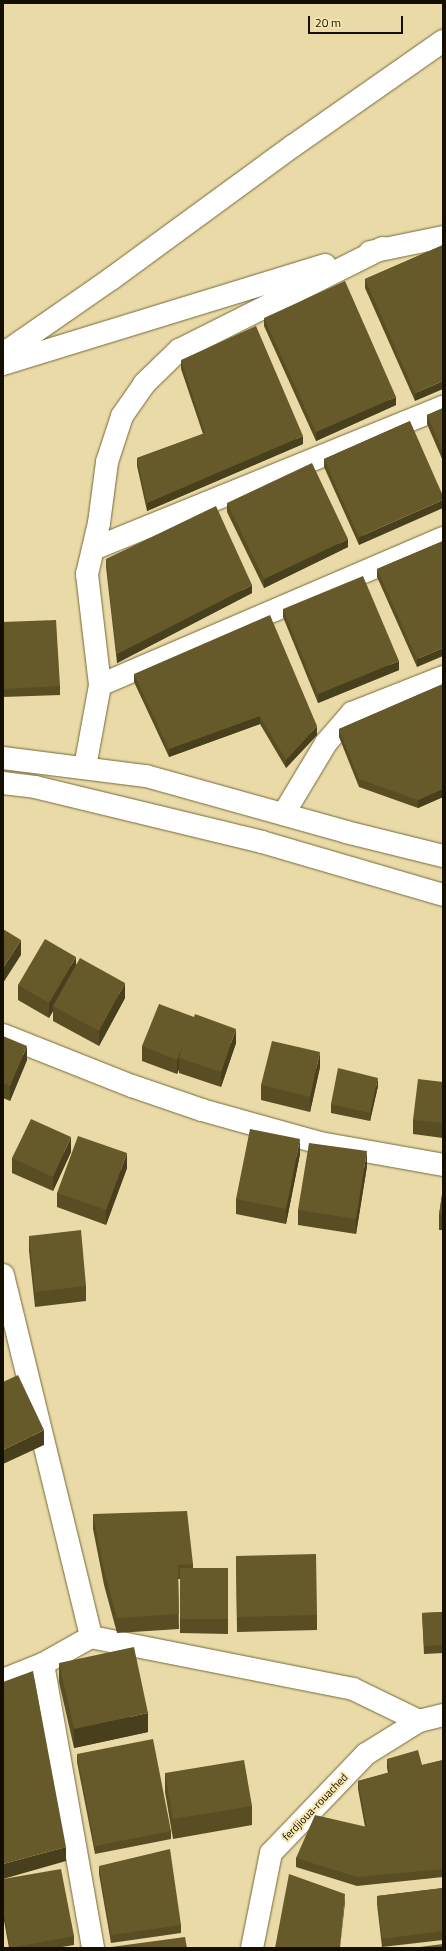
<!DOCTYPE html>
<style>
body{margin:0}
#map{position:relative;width:446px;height:1951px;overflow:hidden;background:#e9daa7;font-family:"Titillium Web",sans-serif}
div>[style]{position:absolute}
.roads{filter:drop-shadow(0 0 1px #766838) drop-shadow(0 0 1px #766838)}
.minor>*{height:22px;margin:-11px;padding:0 11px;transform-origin:11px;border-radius:11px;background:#fff}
.major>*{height:22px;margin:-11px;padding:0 11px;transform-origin:11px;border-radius:11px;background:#fff}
.wall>*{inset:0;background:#594d24}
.shaded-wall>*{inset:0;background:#483f1d}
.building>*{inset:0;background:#675a2a}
span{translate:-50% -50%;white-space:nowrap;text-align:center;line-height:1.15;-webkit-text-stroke:4px #f6e8b3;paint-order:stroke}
.street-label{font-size:11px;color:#140f00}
.frame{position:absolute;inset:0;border:4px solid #140f00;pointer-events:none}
.scale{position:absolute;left:308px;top:16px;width:95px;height:18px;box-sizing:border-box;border:2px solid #140f00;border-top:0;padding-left:5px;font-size:12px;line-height:14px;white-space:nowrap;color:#140f00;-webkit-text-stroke:3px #f6e8b3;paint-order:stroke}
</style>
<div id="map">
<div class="roads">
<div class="minor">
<i style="left:370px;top:252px;width:75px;rotate:-11.6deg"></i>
<i style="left:3px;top:354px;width:131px;rotate:-34.8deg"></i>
<i style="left:111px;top:279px;width:225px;rotate:-36.2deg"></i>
<i style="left:293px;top:146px;width:183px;rotate:-35deg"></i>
<i style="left:3px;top:364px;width:337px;rotate:-17.1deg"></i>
<i style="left:93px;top:549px;width:378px;rotate:-22.1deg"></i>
<i style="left:100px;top:685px;width:373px;rotate:-23.2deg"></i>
<i style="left:85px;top:767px;width:83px;rotate:-79.6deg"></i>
<i style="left:100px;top:685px;width:112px;rotate:-96.7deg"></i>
<i style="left:87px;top:574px;width:52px;rotate:-76.8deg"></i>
<i style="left:99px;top:523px;width:62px;rotate:-82.5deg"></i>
<i style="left:107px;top:462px;width:48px;rotate:-71.9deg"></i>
<i style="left:122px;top:416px;width:39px;rotate:-55deg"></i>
<i style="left:144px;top:384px;width:49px;rotate:-44.2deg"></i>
<i style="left:179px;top:350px;width:228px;rotate:-26.6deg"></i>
<i style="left:284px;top:813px;width:82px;rotate:-59deg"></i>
<i style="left:326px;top:743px;width:40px;rotate:-49deg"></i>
<i style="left:352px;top:713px;width:98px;rotate:-21.6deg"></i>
<i style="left:3px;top:1035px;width:139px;rotate:21.6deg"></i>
<i style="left:132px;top:1086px;width:74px;rotate:18.9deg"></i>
<i style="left:202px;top:1110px;width:123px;rotate:15.6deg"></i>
<i style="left:320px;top:1143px;width:125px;rotate:10.1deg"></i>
<i style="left:3px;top:1275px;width:373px;rotate:76.3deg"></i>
<i style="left:43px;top:1664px;width:288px;rotate:80deg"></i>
<i style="left:3px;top:1680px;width:43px;rotate:-21.8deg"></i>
<i style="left:43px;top:1664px;width:55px;rotate:-29.4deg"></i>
<i style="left:91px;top:1637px;width:267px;rotate:11.2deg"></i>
<i style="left:353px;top:1689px;width:73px;rotate:25.9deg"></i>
</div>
<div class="major">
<i style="left:3px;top:758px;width:144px;rotate:7.2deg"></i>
<i style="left:146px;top:776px;width:208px;rotate:15.6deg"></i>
<i style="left:346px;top:832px;width:100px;rotate:13.9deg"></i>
<i style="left:3px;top:783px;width:32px;rotate:7deg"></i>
<i style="left:35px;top:787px;width:234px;rotate:13.6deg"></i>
<i style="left:262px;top:842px;width:189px;rotate:16.3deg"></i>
<i style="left:252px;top:1948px;width:97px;rotate:-78.7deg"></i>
<i style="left:271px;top:1853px;width:137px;rotate:-46.2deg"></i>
<i style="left:366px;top:1754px;width:62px;rotate:-31.9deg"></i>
<i style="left:419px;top:1721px;width:25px;rotate:-14deg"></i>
</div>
</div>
<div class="wall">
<i style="clip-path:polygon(443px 245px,415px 401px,365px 288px,365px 279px)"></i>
<i style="clip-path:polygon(264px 318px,396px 405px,316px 441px,264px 326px)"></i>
<i style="clip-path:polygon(181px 360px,303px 444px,147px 511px,137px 466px,137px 458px,203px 434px,181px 369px)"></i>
<i style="clip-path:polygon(443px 408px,443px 461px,427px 424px,427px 415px)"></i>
<i style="clip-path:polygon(410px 421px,359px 545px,324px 467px,324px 459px)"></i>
<i style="clip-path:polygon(227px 503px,348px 547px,264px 588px,227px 512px)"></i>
<i style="clip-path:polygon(443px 541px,417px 667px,377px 577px,377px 569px)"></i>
<i style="clip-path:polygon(106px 559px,252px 593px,117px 663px,106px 567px)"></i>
<i style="clip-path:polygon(283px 609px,399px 670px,318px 703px,283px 617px)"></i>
<i style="clip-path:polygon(3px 622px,60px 686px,60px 695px,3px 697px)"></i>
<i style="clip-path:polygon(134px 674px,317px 735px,286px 768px,260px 724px,169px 757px,134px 682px)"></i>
<i style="clip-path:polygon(443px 684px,443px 797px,418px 808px,359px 787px,339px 737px,339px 729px)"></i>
<i style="clip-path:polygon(76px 964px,125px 998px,99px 1046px,53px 1021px,53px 1011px,49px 1018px,18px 1000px,18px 985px)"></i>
<i style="clip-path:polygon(3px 1036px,27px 1060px,10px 1101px,3px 1098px)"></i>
<i style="clip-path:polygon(236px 1043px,221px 1087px,179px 1073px,179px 1069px,177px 1074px,142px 1061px,142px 1046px)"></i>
<i style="clip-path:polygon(320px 1067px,310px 1112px,261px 1100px,261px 1085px)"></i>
<i style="clip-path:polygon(443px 1082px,443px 1138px,413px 1134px,413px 1120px)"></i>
<i style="clip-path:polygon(378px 1086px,370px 1121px,331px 1113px,331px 1104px)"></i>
<i style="clip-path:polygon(71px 1152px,53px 1191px,12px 1173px,12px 1158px)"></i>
<i style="clip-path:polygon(300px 1154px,286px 1224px,236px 1214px,236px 1199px)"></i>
<i style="clip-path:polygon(367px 1166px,356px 1234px,298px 1225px,298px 1210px)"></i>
<i style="clip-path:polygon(127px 1168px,106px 1225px,57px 1207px,57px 1193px)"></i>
<i style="clip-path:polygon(443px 1188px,443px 1230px,439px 1230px,439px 1215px)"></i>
<i style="clip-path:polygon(29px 1236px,86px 1286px,86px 1301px,35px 1307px,29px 1251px)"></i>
<i style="clip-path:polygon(3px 1323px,4px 1328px,4px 1343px,3px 1344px)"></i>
<i style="clip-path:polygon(93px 1514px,193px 1564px,193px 1568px,228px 1568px,228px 1634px,180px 1633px,180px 1579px,178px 1579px,179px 1629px,117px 1633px,104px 1585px,93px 1529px)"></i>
<i style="clip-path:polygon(236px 1556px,317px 1615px,317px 1630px,237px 1632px)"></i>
<i style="clip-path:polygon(443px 1612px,443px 1653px,424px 1654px,422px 1613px)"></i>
<i style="clip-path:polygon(59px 1663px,148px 1732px,74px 1748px,59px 1682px)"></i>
<i style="clip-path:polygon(77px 1754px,171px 1831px,171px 1839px,95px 1854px,77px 1762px)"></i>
<i style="clip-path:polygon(387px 1759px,422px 1765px,443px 1760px,443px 1877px,357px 1886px,296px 1867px,296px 1858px,365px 1827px,358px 1789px,358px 1781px,388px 1773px,387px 1768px)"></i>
<i style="clip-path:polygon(165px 1773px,252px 1806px,252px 1825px,173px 1839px,165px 1792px)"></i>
<i style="clip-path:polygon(99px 1866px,181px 1925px,181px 1933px,111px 1943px,99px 1874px)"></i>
<i style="clip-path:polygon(3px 1879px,74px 1936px,74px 1945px,56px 1948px,9px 1948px,3px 1915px)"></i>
<i style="clip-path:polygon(443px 1888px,443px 1940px,382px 1947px,377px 1904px,377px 1896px)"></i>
</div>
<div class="shaded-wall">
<i style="clip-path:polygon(443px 381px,443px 389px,415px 401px,415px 393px)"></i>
<i style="clip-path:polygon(396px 397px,396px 405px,316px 441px,316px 432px)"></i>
<i style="clip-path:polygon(303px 436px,303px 444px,147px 511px,147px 503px)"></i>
<i style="clip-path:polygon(443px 500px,443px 508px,359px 545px,359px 537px)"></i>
<i style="clip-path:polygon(348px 539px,348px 547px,264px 588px,264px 579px)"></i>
<i style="clip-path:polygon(252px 585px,252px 593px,117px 663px,117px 654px)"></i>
<i style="clip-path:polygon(443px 648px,443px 656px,417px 667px,417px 659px)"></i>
<i style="clip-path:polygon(399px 661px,399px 670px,318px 703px,318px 694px)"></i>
<i style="clip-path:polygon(260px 716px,260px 724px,169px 757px,169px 749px)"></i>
<i style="clip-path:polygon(317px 726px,317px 735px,286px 768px,286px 760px)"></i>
<i style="clip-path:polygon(443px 789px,443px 797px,418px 808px,418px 800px)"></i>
<i style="clip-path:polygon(21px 940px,21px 955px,3px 983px,3px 968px)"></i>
<i style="clip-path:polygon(76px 957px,76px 972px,53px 1006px,53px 1011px,49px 1018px,49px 1003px)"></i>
<i style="clip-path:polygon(125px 983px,125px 998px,99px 1046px,99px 1031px)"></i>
<i style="clip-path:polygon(236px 1029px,236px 1043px,221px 1087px,221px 1072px)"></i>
<i style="clip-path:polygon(184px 1044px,179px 1058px,179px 1069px,177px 1074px,177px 1060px)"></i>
<i style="clip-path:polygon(27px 1046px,27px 1060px,10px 1101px,10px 1086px)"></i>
<i style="clip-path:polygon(320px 1052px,320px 1067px,310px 1112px,310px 1097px)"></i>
<i style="clip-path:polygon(378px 1078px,378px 1086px,370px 1121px,370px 1113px)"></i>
<i style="clip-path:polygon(71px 1137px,71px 1152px,53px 1191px,53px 1177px)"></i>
<i style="clip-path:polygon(300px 1139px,300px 1154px,286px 1224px,286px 1209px)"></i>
<i style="clip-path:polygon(367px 1151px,367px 1166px,356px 1234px,356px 1219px)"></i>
<i style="clip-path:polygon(127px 1153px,127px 1168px,106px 1225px,106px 1210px)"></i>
<i style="clip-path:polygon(44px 1430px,44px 1445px,3px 1464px,3px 1450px)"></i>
<i style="clip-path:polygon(148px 1713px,148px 1732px,74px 1748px,74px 1729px)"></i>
<i style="clip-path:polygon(66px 1847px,66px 1861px,3px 1879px,3px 1864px)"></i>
<i style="clip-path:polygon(345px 1894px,345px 1902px,340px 1948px)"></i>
</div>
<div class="building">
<i style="clip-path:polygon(443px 245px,443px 381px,415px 393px,365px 279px)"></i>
<i style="clip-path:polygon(345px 281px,396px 397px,316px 432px,264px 318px)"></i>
<i style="clip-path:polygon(256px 326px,303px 436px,147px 503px,137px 458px,205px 433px,181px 360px)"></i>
<i style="clip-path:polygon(443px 408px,443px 452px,427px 415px)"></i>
<i style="clip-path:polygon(410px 421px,443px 496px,443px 500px,359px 537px,324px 459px)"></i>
<i style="clip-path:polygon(312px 463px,348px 539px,264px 579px,227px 503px)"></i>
<i style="clip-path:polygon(216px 506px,252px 585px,117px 654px,106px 559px)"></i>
<i style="clip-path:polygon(443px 541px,443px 648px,417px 659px,377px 569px)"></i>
<i style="clip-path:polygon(363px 576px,399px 661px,318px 694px,283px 609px)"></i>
<i style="clip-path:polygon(270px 615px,317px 726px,286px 760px,260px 716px,169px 749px,134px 674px)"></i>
<i style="clip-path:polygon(56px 620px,60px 686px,3px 689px,3px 622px)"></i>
<i style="clip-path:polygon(443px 684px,443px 789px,418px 800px,359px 779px,339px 729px)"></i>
<i style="clip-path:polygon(3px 929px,21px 940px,3px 968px)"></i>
<i style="clip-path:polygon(45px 939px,76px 957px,49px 1003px,18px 985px)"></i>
<i style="clip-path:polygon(80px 958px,125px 983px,99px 1031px,53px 1006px)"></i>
<i style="clip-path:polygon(159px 1004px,194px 1017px,195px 1014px,236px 1029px,221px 1072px,179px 1058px,184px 1044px,177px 1060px,142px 1046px)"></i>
<i style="clip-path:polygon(3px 1036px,27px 1046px,10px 1086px,3px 1083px)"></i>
<i style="clip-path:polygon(272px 1041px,320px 1052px,310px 1097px,261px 1085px)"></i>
<i style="clip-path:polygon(338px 1068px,378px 1078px,370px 1113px,331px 1104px)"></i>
<i style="clip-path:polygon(418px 1079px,443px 1082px,443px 1123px,413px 1120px)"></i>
<i style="clip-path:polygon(31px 1119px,71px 1137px,53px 1177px,12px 1158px)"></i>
<i style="clip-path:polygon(250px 1129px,300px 1139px,286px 1209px,236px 1199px)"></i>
<i style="clip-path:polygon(78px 1136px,127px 1153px,106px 1210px,57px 1193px)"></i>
<i style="clip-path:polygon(309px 1143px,367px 1151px,356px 1219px,298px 1210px)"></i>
<i style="clip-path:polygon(443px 1188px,443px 1215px,439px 1215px)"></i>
<i style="clip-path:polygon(81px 1230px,86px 1286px,35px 1292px,29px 1236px)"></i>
<i style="clip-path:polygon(18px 1375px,44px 1430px,3px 1450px,3px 1382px)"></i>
<i style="clip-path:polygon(187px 1511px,193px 1564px,178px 1565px,179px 1614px,117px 1618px,104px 1570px,93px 1514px)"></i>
<i style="clip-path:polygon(316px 1554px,317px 1615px,237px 1617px,236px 1556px)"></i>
<i style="clip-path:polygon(180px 1568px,228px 1568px,228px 1619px,180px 1619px)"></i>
<i style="clip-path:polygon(443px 1612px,443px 1645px,424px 1646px,422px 1613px)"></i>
<i style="clip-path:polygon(134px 1647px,148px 1713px,74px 1729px,59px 1663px)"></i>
<i style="clip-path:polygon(33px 1671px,66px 1847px,3px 1864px,3px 1682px)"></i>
<i style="clip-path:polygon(153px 1739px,171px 1831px,95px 1846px,77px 1754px)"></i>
<i style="clip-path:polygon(418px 1750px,422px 1765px,443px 1760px,443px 1869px,357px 1877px,296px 1858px,315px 1815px,367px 1827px,358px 1781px,390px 1772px,387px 1759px)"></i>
<i style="clip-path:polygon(244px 1760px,252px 1806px,173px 1819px,165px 1773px)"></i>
<i style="clip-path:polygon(170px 1849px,181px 1925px,111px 1935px,99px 1866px)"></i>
<i style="clip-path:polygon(61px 1869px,74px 1936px,10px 1948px,3px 1907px,3px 1879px)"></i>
<i style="clip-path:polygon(289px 1874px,345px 1894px,340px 1948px,275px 1948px)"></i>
<i style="clip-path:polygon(443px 1888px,443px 1931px,382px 1939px,377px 1896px)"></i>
<i style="clip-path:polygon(185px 1937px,187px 1948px,111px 1948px,111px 1947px)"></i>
<i style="clip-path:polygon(443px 1944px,443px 1948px,412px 1948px)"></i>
</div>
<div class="street-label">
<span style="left:315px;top:1807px;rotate:-46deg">ferdjioua-rouached</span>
</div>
<div class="frame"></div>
<div class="scale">20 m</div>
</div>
